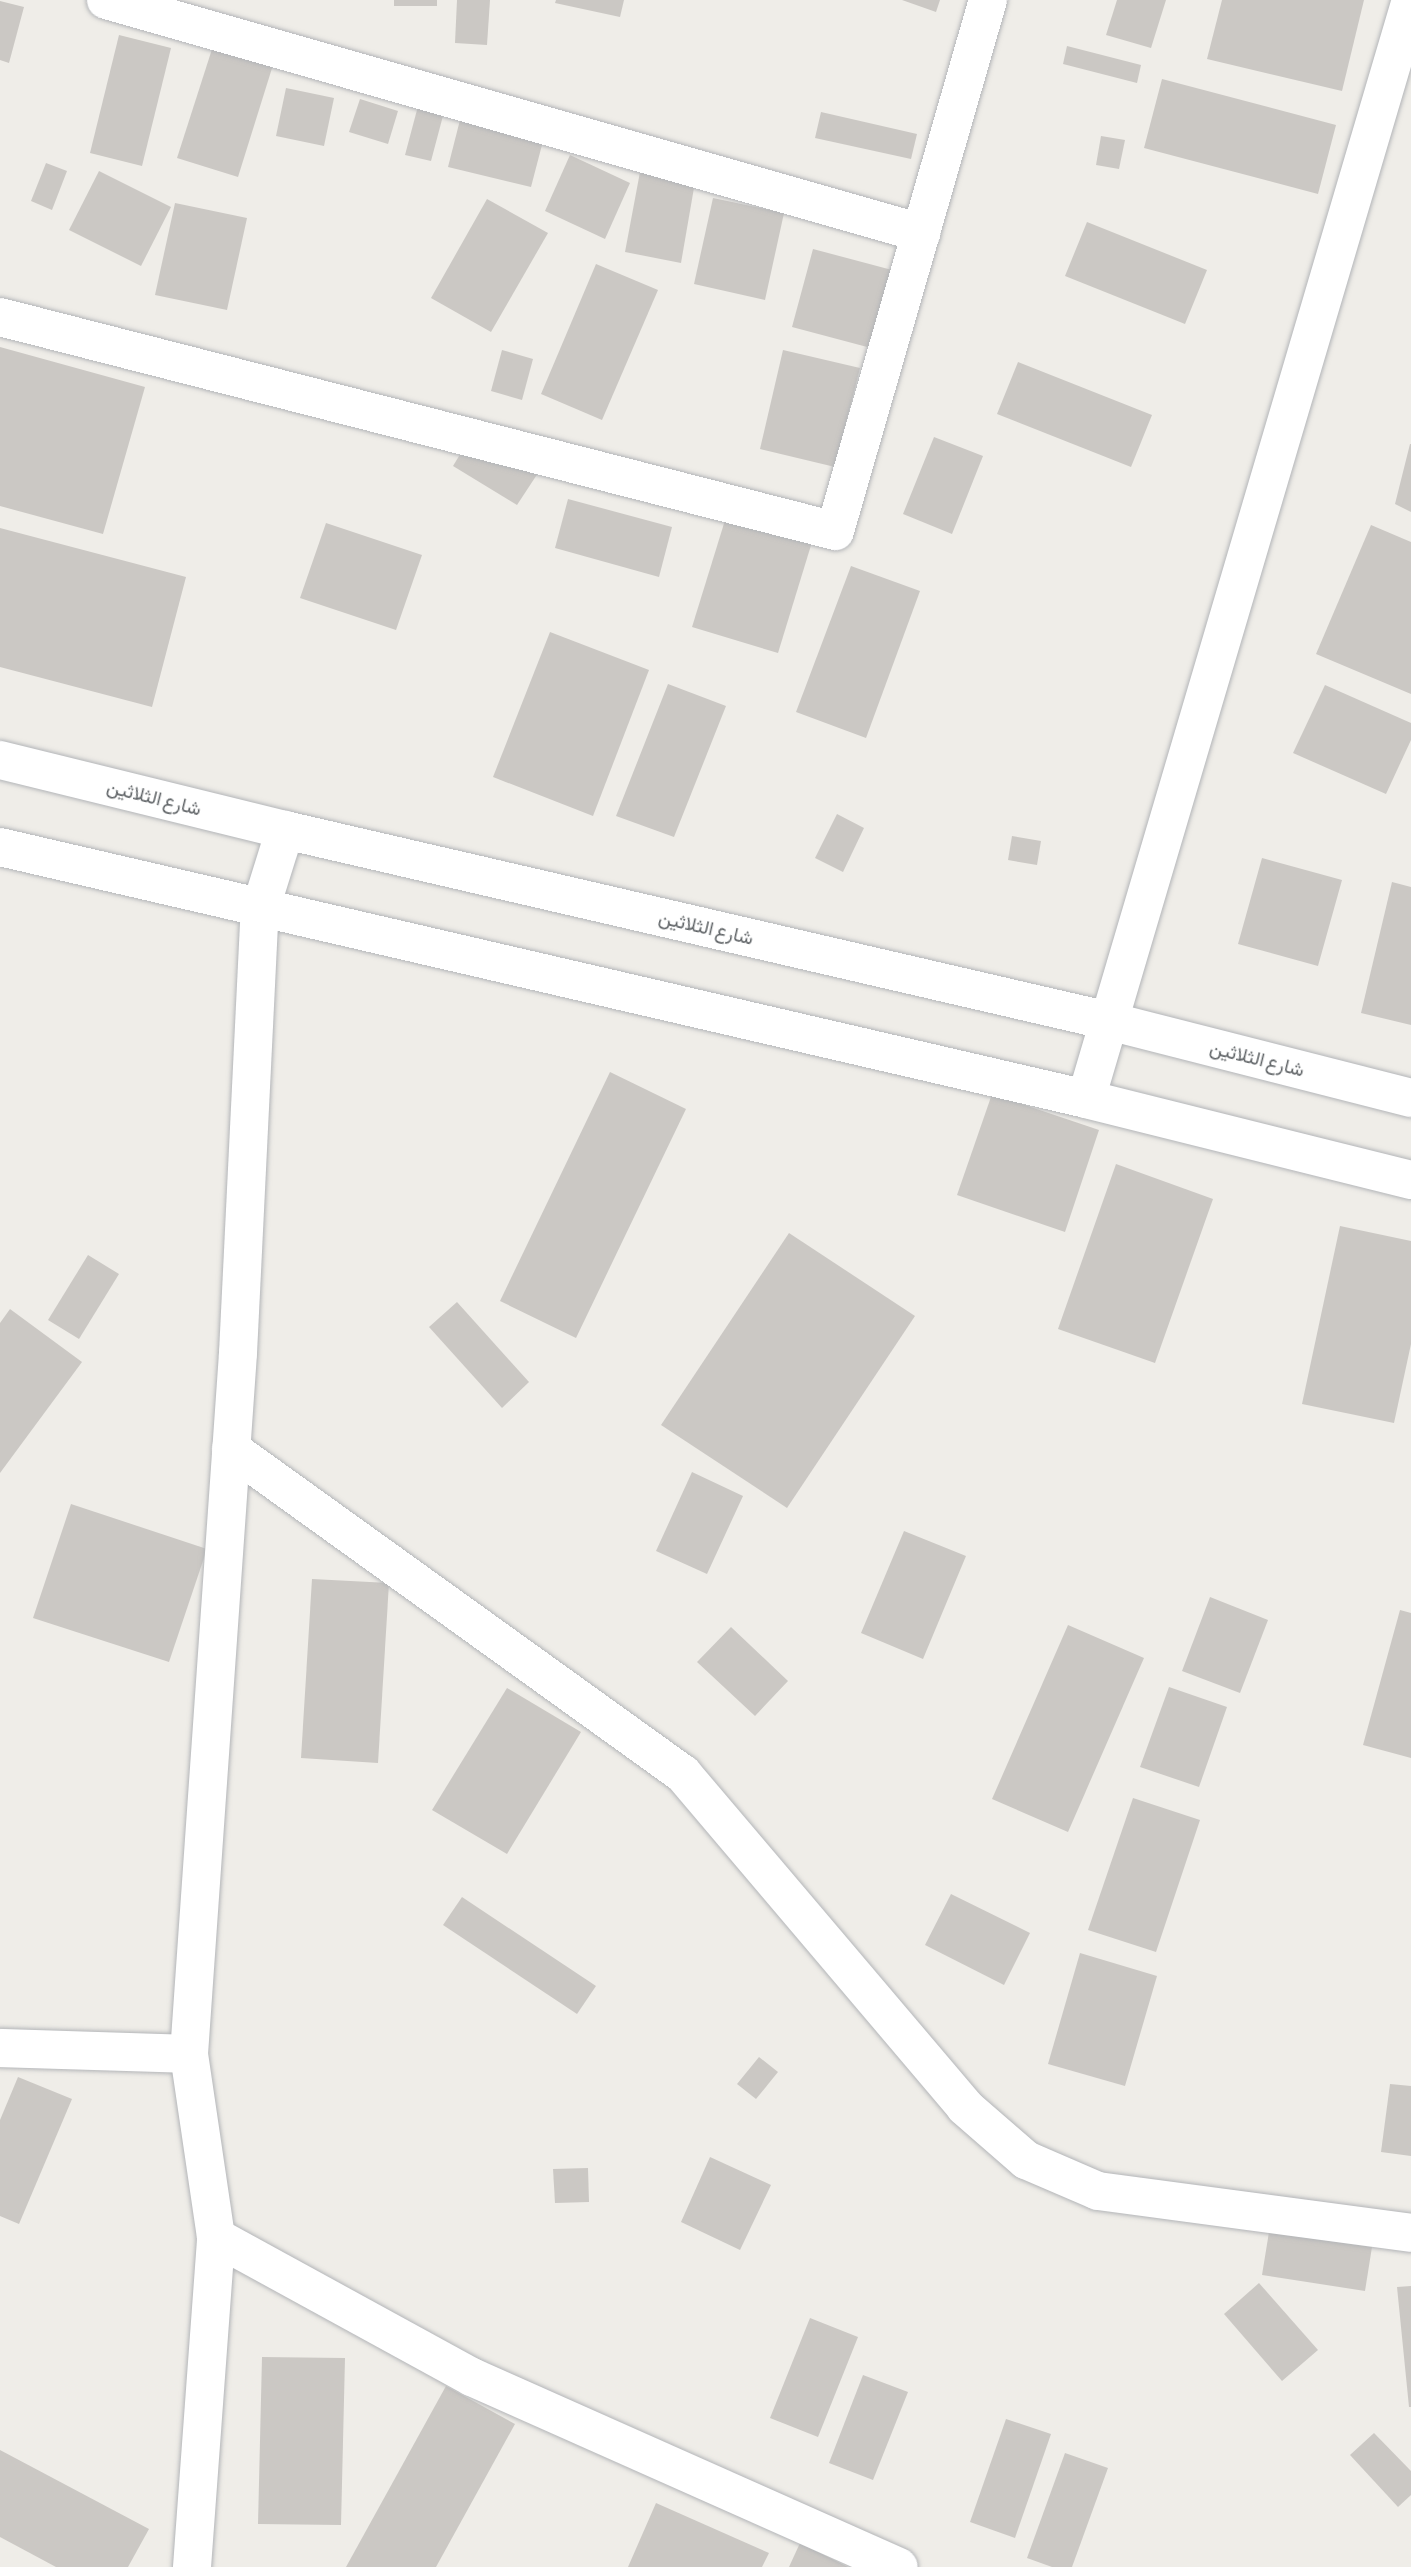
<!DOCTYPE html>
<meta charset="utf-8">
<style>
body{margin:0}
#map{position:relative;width:1411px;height:2567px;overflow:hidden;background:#efede8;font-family:"Asap Condensed",Vazirmatn,sans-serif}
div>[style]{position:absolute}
.building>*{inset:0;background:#cbc8c4}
.roads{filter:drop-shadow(0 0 2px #b3b5b8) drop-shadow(0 0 2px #b3b5b8)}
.minor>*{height:38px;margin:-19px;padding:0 19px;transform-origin:19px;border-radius:19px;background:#fff}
span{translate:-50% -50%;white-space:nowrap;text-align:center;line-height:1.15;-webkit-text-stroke:7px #fff;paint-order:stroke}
.street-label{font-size:19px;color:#5f6366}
</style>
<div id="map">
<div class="building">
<i style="clip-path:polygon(394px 0,437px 0,437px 6px,394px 6px)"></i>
<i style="clip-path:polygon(457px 0,490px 0,487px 45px,455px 43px)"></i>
<i style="clip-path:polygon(556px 0,624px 0,620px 17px,555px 3px)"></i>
<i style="clip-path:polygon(902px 0,940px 0,936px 12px)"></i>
<i style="clip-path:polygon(1117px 0,1166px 0,1151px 48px,1106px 35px)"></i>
<i style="clip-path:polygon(1222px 0,1364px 0,1342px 91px,1207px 59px)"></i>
<i style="clip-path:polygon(0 1px,24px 7px,9px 63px,0 60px)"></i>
<i style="clip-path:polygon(119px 35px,171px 48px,142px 166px,90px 153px)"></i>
<i style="clip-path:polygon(213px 46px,273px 65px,238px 177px,177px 158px)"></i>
<i style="clip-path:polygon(1067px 46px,1141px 65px,1137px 83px,1063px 64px)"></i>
<i style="clip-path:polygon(1162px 79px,1336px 125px,1318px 194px,1144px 148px)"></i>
<i style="clip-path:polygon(286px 88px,334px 98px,324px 146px,276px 136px)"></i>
<i style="clip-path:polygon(422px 91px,448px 97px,431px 161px,405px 155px)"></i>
<i style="clip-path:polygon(360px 99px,398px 111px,388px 144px,349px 132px)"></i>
<i style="clip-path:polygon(821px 112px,917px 134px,911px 159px,815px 138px)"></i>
<i style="clip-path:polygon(460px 120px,543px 141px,531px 187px,448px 167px)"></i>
<i style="clip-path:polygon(1101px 136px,1125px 140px,1119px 169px,1096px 165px)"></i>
<i style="clip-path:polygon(570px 155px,630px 183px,605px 239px,545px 211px)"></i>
<i style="clip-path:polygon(46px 163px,67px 171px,52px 210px,31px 201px)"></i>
<i style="clip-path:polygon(99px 171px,171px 207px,141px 266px,69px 230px)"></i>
<i style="clip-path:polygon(640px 172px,695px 182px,681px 263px,625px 252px)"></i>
<i style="clip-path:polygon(713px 198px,784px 213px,765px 300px,694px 284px)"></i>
<i style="clip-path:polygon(487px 199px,548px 233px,491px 332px,431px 298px)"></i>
<i style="clip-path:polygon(175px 203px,247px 218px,227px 310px,155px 295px)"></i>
<i style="clip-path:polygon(1087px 222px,1207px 270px,1185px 324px,1065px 276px)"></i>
<i style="clip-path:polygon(813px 249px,892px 270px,871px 348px,792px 327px)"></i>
<i style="clip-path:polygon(596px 264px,658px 290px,602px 420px,541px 394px)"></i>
<i style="clip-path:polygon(0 347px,145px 387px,103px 534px,0 506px)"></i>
<i style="clip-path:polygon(502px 350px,533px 359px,522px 400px,491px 391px)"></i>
<i style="clip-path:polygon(783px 350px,860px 368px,835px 467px,760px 449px)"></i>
<i style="clip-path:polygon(1018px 362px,1152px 415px,1131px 467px,997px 414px)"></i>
<i style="clip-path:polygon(473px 433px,538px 473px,517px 505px,453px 466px)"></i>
<i style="clip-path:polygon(934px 437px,983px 456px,952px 534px,903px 514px)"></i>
<i style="clip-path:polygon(1410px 444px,1411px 444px,1411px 512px,1395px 504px)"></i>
<i style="clip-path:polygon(568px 499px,672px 527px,659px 577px,555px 548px)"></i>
<i style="clip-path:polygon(726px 517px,812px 542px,778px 653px,692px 627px)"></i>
<i style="clip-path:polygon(326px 523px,422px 555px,396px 630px,300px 598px)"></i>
<i style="clip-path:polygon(1371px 525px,1411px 542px,1411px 694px,1316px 654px)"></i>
<i style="clip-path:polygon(0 528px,186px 577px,152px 707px,0 667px)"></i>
<i style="clip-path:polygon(851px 566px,920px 591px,866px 738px,796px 712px)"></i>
<i style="clip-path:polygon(550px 632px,649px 670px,593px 816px,493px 777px)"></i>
<i style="clip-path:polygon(668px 684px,726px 706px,674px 837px,616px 816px)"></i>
<i style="clip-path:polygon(1325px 685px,1411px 723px,1411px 740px,1386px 794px,1293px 753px)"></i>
<i style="clip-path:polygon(837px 814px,864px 828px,843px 872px,815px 858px)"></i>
<i style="clip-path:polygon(1012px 836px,1041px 841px,1037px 865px,1008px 860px)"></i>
<i style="clip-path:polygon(1262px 858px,1342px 880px,1318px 966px,1238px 944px)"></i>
<i style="clip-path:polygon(1392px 882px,1411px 887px,1411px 1025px,1361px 1013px)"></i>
<i style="clip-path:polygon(610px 1072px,686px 1109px,576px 1338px,500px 1301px)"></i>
<i style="clip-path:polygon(992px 1094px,1099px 1130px,1065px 1232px,957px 1195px)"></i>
<i style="clip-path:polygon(1116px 1164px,1213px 1199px,1155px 1363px,1058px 1329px)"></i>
<i style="clip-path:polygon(1340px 1226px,1411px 1241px,1411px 1344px,1394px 1423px,1302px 1404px)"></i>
<i style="clip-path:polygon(789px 1233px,915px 1316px,787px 1508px,661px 1425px)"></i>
<i style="clip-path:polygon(88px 1255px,119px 1274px,79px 1339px,48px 1320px)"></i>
<i style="clip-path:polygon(457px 1302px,529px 1382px,502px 1408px,429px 1327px)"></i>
<i style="clip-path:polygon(10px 1309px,82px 1362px,0 1473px,0 1323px)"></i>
<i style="clip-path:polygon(692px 1472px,743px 1496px,707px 1574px,656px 1551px)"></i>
<i style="clip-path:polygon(71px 1504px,207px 1549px,169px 1662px,33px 1618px)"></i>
<i style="clip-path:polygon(904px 1531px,966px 1556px,923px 1659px,861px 1633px)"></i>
<i style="clip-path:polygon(312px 1579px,389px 1583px,378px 1763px,301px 1758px)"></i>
<i style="clip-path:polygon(1210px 1597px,1268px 1620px,1240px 1693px,1182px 1671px)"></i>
<i style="clip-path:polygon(1400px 1610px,1411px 1613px,1411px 1758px,1363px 1745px)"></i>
<i style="clip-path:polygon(1068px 1625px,1144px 1658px,1068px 1832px,992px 1799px)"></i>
<i style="clip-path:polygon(731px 1627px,788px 1681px,755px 1716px,697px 1662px)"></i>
<i style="clip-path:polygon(1169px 1687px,1227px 1707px,1199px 1787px,1140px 1767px)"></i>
<i style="clip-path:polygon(507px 1688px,581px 1732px,507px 1854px,432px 1810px)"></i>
<i style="clip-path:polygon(1133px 1798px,1200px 1820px,1156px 1952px,1088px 1930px)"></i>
<i style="clip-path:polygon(951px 1894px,1030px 1933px,1004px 1985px,925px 1945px)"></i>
<i style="clip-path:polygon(462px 1897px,596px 1986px,577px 2014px,443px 1925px)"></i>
<i style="clip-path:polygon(1080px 1953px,1157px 1976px,1125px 2086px,1048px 2064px)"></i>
<i style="clip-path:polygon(759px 2057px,778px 2072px,756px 2099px,737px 2084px)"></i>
<i style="clip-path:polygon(18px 2077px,72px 2099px,19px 2224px,0 2216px,0 2120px)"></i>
<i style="clip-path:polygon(1390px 2084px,1411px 2086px,1411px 2156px,1381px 2152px)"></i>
<i style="clip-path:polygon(710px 2157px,771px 2185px,740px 2250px,681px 2222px)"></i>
<i style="clip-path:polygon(588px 2168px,589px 2202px,555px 2203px,553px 2169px)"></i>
<i style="clip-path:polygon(1269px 2232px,1372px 2247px,1365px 2291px,1262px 2275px)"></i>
<i style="clip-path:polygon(1259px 2283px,1318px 2350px,1282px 2381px,1224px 2314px)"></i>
<i style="clip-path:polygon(1411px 2286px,1411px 2407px,1409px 2407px,1397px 2287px)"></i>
<i style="clip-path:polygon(810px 2318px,858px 2337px,818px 2437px,770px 2418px)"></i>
<i style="clip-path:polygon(262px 2357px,345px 2358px,341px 2525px,258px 2524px)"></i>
<i style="clip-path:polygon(863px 2375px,908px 2392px,873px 2480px,829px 2463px)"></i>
<i style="clip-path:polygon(446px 2386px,515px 2424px,436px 2567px,346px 2567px)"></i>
<i style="clip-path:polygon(1006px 2419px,1051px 2434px,1015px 2538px,970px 2522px)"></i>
<i style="clip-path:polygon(1374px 2433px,1411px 2471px,1411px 2495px,1398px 2507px,1350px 2455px)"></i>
<i style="clip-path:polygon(0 2450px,149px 2529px,128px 2567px,56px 2567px,0 2537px)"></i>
<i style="clip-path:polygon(1065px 2453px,1108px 2468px,1072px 2567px,1052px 2567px,1027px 2558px)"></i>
<i style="clip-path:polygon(656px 2503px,769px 2553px,762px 2567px,628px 2567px)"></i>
<i style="clip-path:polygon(800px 2543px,848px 2567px,789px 2567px)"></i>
</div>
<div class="roads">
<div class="minor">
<i style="left:106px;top:0;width:848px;rotate:15.95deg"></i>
<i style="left:0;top:317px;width:862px;rotate:14.37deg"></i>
<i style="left:835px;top:531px;width:553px;rotate:-73.93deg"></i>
<i style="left:0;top:760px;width:293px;rotate:13.8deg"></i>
<i style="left:285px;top:830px;width:846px;rotate:13.05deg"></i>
<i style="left:1109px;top:1021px;width:312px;rotate:14.3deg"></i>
<i style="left:0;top:847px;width:1115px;rotate:13.06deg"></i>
<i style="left:1086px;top:1099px;width:335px;rotate:14deg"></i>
<i style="left:1086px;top:1099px;width:1146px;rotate:-73.53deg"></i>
<i style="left:231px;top:1449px;width:557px;rotate:35.72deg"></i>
<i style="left:683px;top:1774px;width:436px;rotate:49.7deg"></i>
<i style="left:965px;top:2107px;width:81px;rotate:41deg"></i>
<i style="left:1026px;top:2160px;width:78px;rotate:23.3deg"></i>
<i style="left:1098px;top:2191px;width:316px;rotate:7.6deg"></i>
<i style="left:0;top:2048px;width:189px;rotate:1.8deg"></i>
<i style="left:216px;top:2237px;width:292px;rotate:28.7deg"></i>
<i style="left:472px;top:2377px;width:467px;rotate:24deg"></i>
<i style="left:192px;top:2567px;width:331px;rotate:-85.8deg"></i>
<i style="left:216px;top:2237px;width:185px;rotate:-98.4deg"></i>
<i style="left:189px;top:2054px;width:703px;rotate:-86deg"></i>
<i style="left:238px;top:1353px;width:444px;rotate:-87.2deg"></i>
<i style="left:260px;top:910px;width:84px;rotate:-72.6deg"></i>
</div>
</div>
<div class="street-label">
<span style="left:154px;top:798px;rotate:14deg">شارع الثلاثين</span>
<span style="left:706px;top:928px;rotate:13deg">شارع الثلاثين</span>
<span style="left:1257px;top:1059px;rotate:14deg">شارع الثلاثين</span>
</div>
</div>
